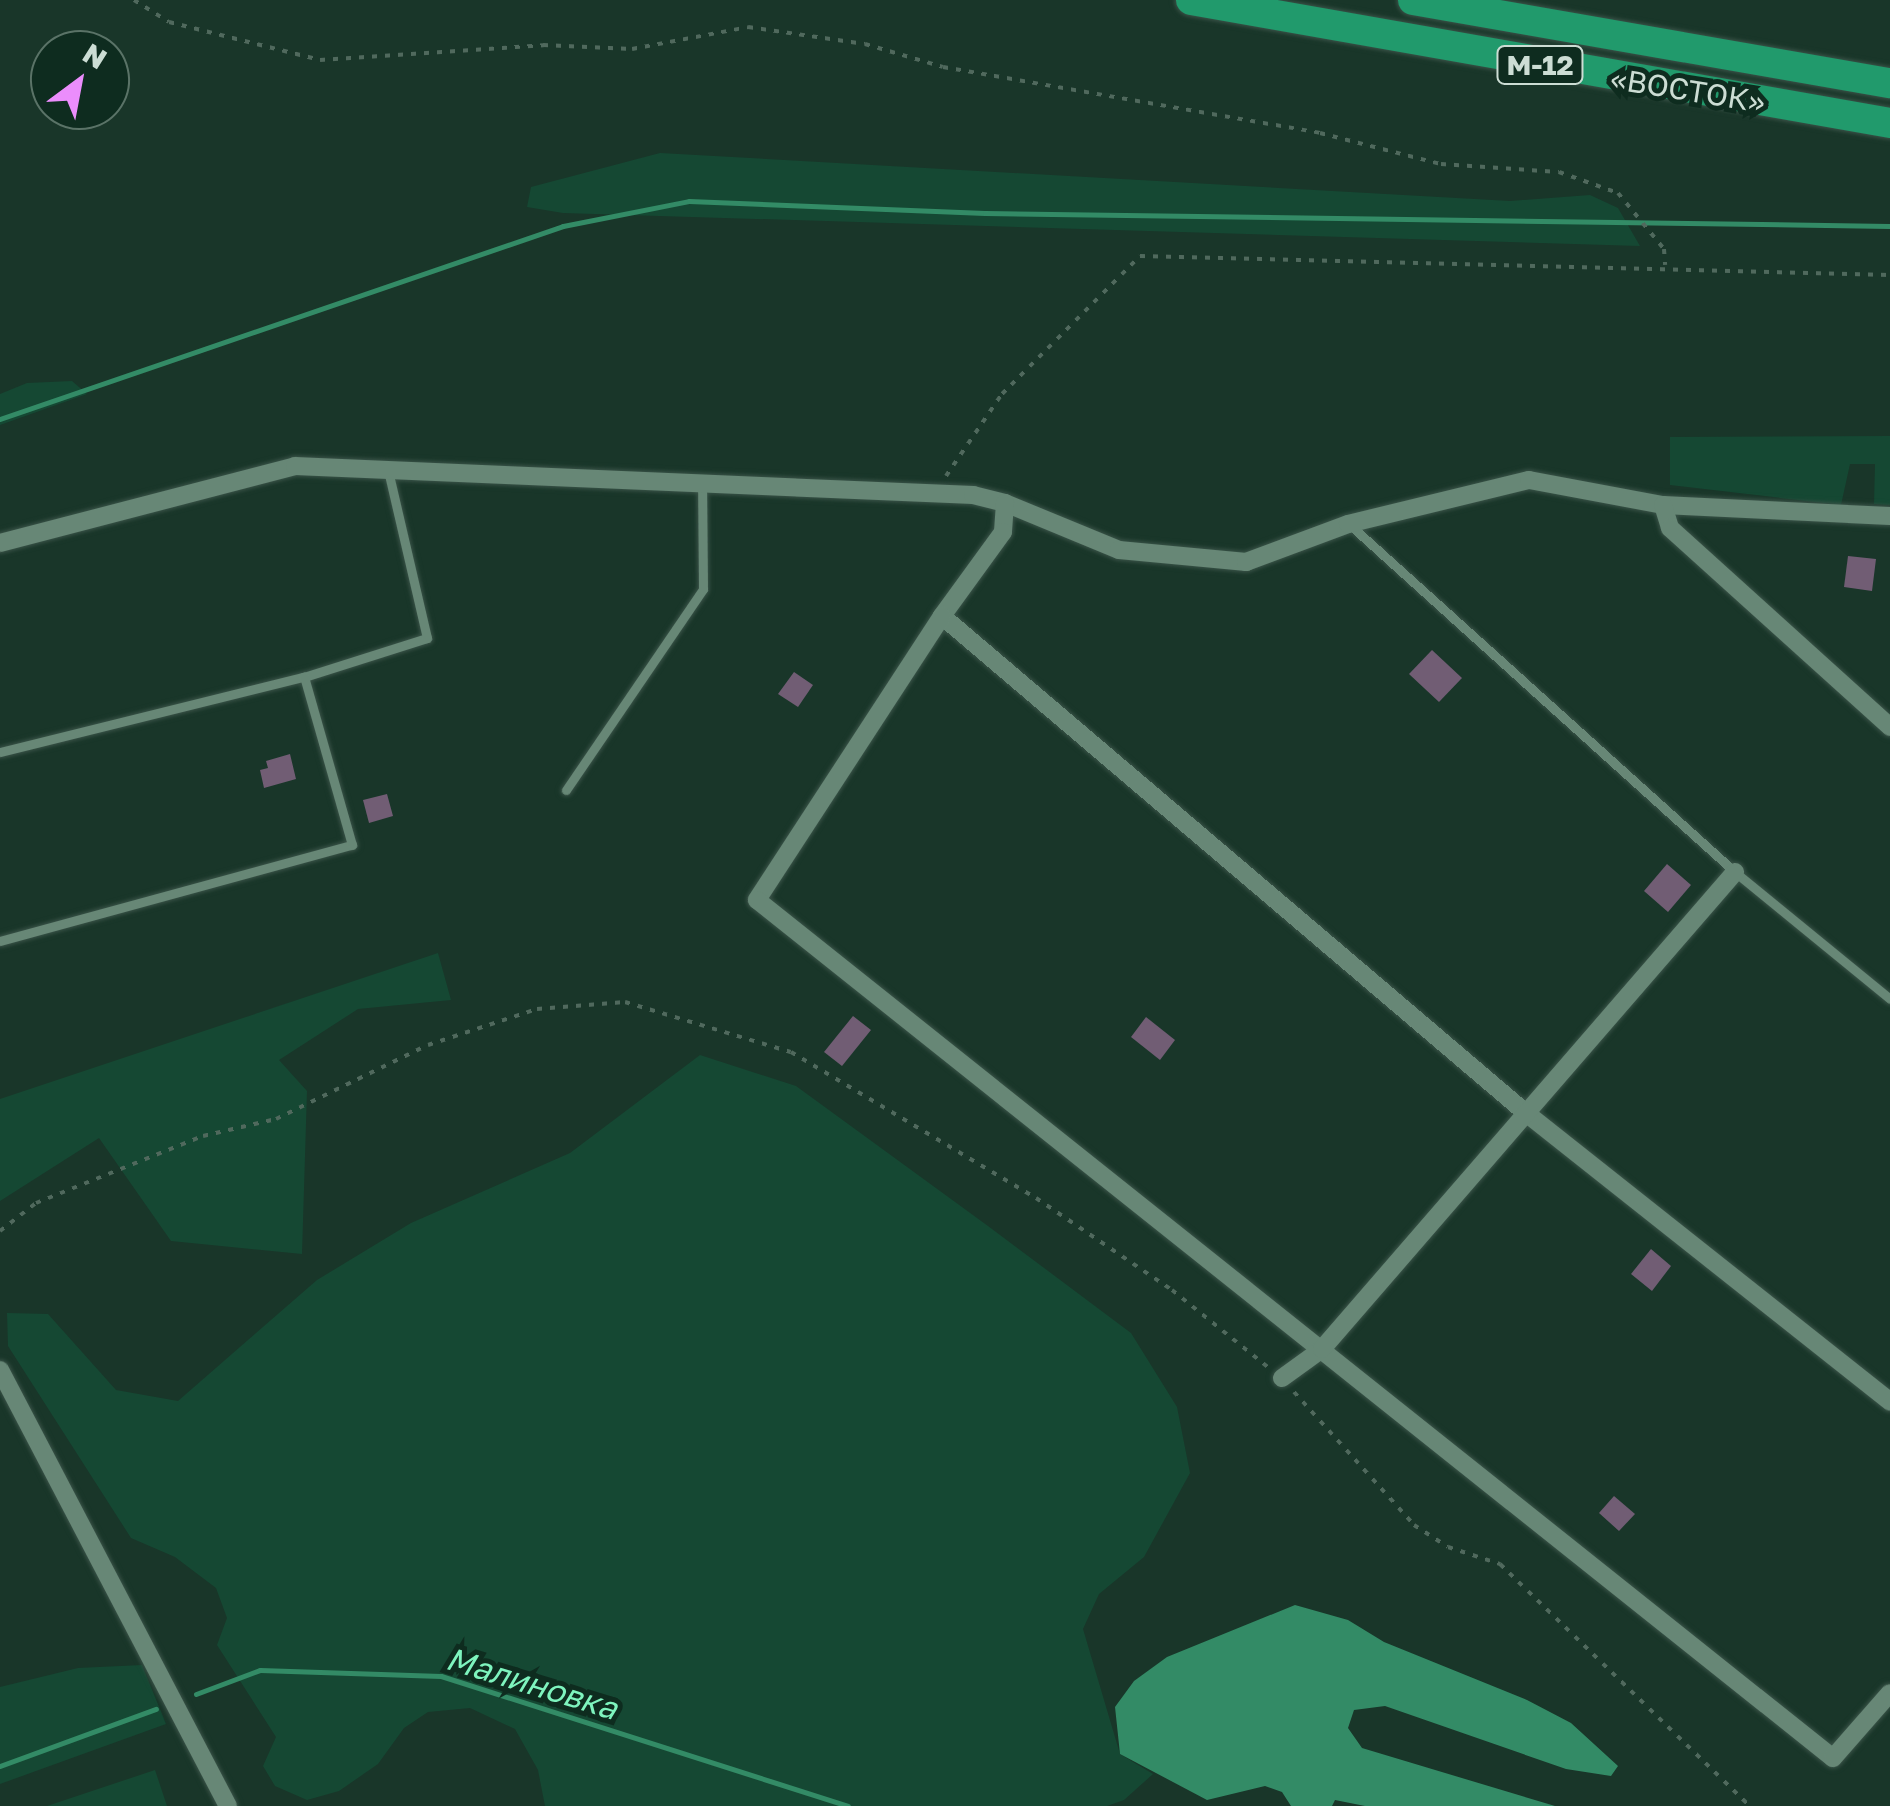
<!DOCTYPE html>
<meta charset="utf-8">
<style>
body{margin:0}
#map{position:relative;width:1890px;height:1806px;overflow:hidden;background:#193629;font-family:"Golos Text",sans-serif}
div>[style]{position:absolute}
.green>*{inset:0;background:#154833}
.water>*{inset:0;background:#338b66}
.stream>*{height:5px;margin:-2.5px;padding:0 2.5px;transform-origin:2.5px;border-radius:2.5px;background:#338b66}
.building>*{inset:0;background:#715d74}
.path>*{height:4px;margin-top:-2px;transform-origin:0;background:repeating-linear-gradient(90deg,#50695d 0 5px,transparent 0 13px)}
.roads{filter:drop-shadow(0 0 2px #3a5348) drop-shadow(0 0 2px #3a5348)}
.lane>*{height:9px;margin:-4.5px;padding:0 4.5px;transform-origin:4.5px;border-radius:4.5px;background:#678776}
.street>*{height:18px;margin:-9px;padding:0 9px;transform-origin:9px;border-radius:9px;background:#678776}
.highway>*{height:30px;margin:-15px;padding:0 15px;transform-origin:15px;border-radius:15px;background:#219a6c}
span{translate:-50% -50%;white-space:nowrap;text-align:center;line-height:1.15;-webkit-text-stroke:10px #0e2c1f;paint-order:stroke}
.shield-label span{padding:2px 8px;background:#0e2c1f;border:2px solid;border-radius:8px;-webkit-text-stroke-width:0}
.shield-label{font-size:28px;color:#ccddd4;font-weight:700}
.street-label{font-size:30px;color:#ccddd4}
.water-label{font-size:32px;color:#7ef4be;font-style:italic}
.north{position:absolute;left:30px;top:30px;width:100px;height:100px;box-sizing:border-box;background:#0e2c1f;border:2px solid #5a7367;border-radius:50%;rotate:32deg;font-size:28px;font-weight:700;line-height:40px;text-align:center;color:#ccddd4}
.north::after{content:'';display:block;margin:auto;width:35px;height:45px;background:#eb8dfc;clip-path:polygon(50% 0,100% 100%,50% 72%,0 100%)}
</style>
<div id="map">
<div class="green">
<i style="clip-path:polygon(660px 153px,1510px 201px,1590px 195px,1618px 208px,1640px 246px,563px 213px,527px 207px,531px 187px)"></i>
<i style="clip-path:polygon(72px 381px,87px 394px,0 425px,0 394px,27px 383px)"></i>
<i style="clip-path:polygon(1890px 436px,1890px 505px,1874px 504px,1875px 464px,1850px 464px,1841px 505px,1670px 485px,1670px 437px)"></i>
<i style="clip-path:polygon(438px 953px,451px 1000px,358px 1009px,279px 1060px,307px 1091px,302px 1254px,171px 1241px,99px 1138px,0 1201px,0 1099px)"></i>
<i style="clip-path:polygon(700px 1055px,796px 1086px,988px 1226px,1131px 1333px,1177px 1407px,1190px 1473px,1144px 1557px,1099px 1594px,1083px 1629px,1120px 1754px,1153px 1774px,1124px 1800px,1107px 1806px,545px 1806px,538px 1770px,515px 1729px,470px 1708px,428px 1712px,404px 1728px,378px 1764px,339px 1791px,307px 1800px,275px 1786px,263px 1766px,276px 1737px,217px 1645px,227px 1618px,216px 1588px,175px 1557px,131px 1538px,8px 1346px,7px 1313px,48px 1314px,116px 1390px,178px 1401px,317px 1280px,411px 1223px,570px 1153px)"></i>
<i style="clip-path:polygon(142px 1665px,166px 1724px,0 1784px,0 1687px,78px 1668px)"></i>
<i style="clip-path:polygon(155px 1770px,167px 1806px,47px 1806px)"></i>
</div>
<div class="water">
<i style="clip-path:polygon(1295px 1605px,1348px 1620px,1384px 1642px,1527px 1700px,1571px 1723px,1618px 1766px,1611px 1776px,1566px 1769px,1385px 1706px,1354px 1710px,1348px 1728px,1362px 1748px,1555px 1806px,1365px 1806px,1335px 1800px,1332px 1806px,1291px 1806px,1282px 1792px,1265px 1786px,1207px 1800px,1120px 1754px,1115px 1707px,1134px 1681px,1167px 1657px)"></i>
</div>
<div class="stream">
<i style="left:0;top:419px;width:595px;rotate:-18.92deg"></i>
<i style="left:563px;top:226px;width:128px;rotate:-11.2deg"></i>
<i style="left:689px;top:201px;width:296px;rotate:2.3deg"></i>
<i style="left:985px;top:213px;width:905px;rotate:0.82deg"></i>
<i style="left:196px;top:1694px;width:68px;rotate:-20.6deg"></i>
<i style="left:260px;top:1670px;width:181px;rotate:1.9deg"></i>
<i style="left:441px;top:1676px;width:427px;rotate:17.7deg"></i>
<i style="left:0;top:1766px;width:166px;rotate:-20.1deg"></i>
</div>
<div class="building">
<i style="clip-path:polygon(1848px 556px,1876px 559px,1872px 591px,1844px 587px)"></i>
<i style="clip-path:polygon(1432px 650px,1462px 678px,1439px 702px,1409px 674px)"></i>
<i style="clip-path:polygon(794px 672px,813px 685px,798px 707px,778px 694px)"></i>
<i style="clip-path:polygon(290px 754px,296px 779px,264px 788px,260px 770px,268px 768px,266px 761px)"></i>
<i style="clip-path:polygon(387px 794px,393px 816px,369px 823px,363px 800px)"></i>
<i style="clip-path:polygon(1667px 864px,1691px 885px,1668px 912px,1644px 891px)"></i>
<i style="clip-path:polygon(853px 1016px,871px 1030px,842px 1066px,824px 1052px)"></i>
<i style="clip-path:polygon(1146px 1017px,1175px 1040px,1160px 1060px,1131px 1037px)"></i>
<i style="clip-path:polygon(1651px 1249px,1671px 1266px,1652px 1291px,1631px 1274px)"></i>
<i style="clip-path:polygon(1614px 1496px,1635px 1514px,1619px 1531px,1599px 1513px)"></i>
</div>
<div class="path">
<i style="left:134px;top:0;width:41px;rotate:32.2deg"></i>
<i style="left:169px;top:22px;width:156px;rotate:14.1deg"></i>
<i style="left:320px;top:60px;width:224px;rotate:-3.8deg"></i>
<i style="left:543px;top:45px;width:89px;rotate:2.6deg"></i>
<i style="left:632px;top:49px;width:118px;rotate:-10.7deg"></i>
<i style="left:748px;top:27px;width:118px;rotate:8.3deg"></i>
<i style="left:865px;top:44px;width:81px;rotate:16.4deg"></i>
<i style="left:943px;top:67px;width:383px;rotate:9.9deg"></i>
<i style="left:1320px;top:133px;width:125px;rotate:14.4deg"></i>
<i style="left:1441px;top:164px;width:118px;rotate:3.9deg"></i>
<i style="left:1559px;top:172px;width:63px;rotate:19.6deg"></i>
<i style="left:1618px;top:193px;width:72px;rotate:50.6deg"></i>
<i style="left:1664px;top:249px;width:16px;rotate:86deg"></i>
<i style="left:946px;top:476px;width:99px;rotate:-55.7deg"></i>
<i style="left:1002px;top:394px;width:195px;rotate:-45deg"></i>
<i style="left:1140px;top:256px;width:750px;rotate:1.45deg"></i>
<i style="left:0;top:1231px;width:46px;rotate:-37.9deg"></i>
<i style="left:36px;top:1203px;width:180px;rotate:-21.9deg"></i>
<i style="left:203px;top:1136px;width:75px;rotate:-13.1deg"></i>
<i style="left:276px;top:1119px;width:169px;rotate:-26deg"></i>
<i style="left:428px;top:1045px;width:115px;rotate:-18.3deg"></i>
<i style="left:537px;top:1009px;width:88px;rotate:-4.5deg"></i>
<i style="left:625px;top:1002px;width:173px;rotate:16.8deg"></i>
<i style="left:791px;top:1052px;width:285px;rotate:30.8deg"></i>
<i style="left:1036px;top:1198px;width:164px;rotate:34.1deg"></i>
<i style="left:1172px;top:1290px;width:124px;rotate:38.8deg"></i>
<i style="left:1294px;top:1392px;width:179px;rotate:47.9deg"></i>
<i style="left:1414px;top:1525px;width:40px;rotate:32.9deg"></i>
<i style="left:1448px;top:1547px;width:55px;rotate:18.1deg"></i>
<i style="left:1500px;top:1564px;width:348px;rotate:44.1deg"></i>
</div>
<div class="roads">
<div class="lane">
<i style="left:1350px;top:525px;width:518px;rotate:42.03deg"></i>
<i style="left:1735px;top:872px;width:200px;rotate:39.3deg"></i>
<i style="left:0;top:752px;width:313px;rotate:-13.9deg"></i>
<i style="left:304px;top:677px;width:129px;rotate:-17.6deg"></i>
<i style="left:427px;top:638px;width:172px;rotate:-103.1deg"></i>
<i style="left:566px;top:790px;width:243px;rotate:-55.7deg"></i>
<i style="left:703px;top:589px;width:105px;rotate:-90.5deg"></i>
<i style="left:0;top:941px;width:365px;rotate:-15.3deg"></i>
<i style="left:352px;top:845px;width:175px;rotate:-105.9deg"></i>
</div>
<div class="street">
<i style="left:1005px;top:503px;width:123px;rotate:22.4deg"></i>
<i style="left:1119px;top:550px;width:128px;rotate:5.4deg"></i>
<i style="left:1246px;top:562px;width:109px;rotate:-20.4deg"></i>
<i style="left:1348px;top:524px;width:186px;rotate:-13.7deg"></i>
<i style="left:1529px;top:480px;width:136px;rotate:10.6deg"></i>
<i style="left:1663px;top:505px;width:227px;rotate:2.8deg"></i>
<i style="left:1663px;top:505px;width:24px;rotate:73deg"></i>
<i style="left:1670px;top:528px;width:297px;rotate:42.1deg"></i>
<i style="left:0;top:543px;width:305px;rotate:-14.6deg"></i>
<i style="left:295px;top:466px;width:679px;rotate:2.45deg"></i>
<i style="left:973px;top:495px;width:33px;rotate:14deg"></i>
<i style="left:1005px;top:503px;width:29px;rotate:94deg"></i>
<i style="left:1003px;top:532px;width:104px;rotate:126deg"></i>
<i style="left:942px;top:616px;width:767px;rotate:40.4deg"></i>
<i style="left:1526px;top:1113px;width:465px;rotate:38.4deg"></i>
<i style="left:942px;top:616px;width:339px;rotate:123.1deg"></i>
<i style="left:757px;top:900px;width:1376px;rotate:38.57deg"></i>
<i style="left:1833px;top:1758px;width:86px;rotate:-48.8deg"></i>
<i style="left:0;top:1370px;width:492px;rotate:62.4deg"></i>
<i style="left:1282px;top:1378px;width:49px;rotate:-35.9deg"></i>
<i style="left:1322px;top:1349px;width:631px;rotate:-49.11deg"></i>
</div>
<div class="highway">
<i style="left:1191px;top:0;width:710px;rotate:9.98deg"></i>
<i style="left:1413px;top:0;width:484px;rotate:9.9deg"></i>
</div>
</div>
<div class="shield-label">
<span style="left:1540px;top:65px">М-12</span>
</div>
<div class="street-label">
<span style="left:1688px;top:90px;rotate:9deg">«ВОСТОК»</span>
</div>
<div class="water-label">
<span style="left:532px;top:1683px;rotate:17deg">Малиновка</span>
</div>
<div class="north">N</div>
</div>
